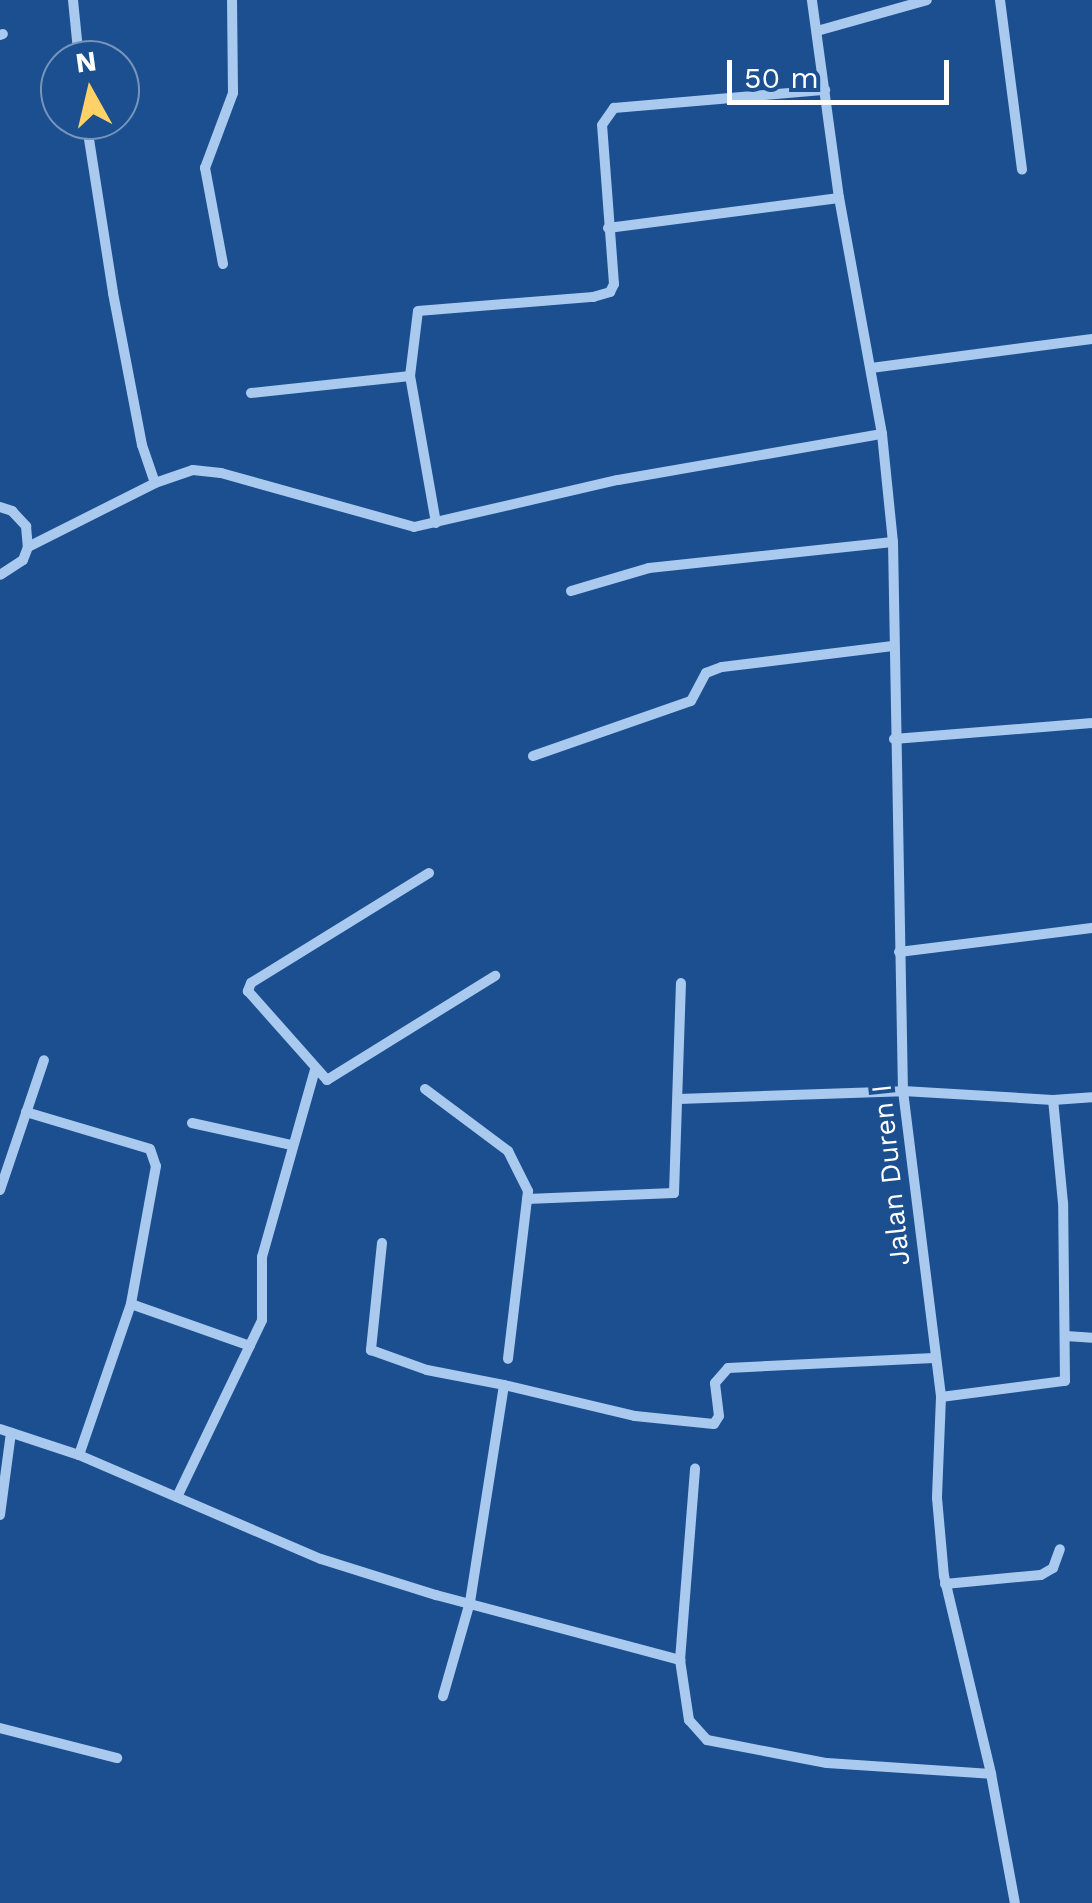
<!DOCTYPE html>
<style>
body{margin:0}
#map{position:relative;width:1092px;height:1903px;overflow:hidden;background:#1b4f8f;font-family:"Work Sans",sans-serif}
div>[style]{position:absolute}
.street>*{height:10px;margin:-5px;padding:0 5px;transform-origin:5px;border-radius:5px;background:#a9c9ee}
span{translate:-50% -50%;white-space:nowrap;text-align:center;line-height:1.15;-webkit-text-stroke:8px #1b4f8f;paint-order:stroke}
.street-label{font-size:28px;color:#fff}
.north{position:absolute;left:40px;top:40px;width:100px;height:100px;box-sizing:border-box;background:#1b4f8f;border:2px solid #7695bc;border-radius:50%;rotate:352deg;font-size:28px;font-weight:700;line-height:40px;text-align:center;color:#fff}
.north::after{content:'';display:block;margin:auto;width:35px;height:45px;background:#ffd166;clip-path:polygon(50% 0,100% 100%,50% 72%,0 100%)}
.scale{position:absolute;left:727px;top:60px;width:222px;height:45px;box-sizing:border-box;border:5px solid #fff;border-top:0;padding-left:12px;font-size:30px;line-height:35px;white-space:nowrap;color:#fff;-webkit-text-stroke:8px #1b4f8f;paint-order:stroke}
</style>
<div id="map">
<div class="street">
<i style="left:73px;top:0;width:60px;rotate:84.3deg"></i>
<i style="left:1000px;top:0;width:171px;rotate:82.6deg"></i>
<i style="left:817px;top:31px;width:114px;rotate:-15.7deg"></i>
<i style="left:0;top:35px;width:3px;rotate:-18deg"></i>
<i style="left:86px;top:120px;width:175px;rotate:81.1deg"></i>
<i style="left:113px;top:293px;width:155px;rotate:79.2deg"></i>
<i style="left:142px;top:445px;width:40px;rotate:71.1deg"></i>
<i style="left:608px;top:228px;width:233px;rotate:-7.4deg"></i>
<i style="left:223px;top:264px;width:98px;rotate:-100.6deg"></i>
<i style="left:205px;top:168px;width:80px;rotate:-69.5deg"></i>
<i style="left:233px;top:93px;width:93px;rotate:-90.6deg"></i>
<i style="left:871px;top:368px;width:223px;rotate:-7.5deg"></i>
<i style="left:251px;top:393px;width:160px;rotate:-6.1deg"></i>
<i style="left:882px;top:434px;width:109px;rotate:84.2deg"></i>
<i style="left:893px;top:542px;width:549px;rotate:88.96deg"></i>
<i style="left:903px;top:1091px;width:308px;rotate:82.9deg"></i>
<i style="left:941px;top:1397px;width:101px;rotate:92.3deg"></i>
<i style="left:937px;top:1498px;width:78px;rotate:84.9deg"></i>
<i style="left:944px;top:1576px;width:204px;rotate:76.6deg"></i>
<i style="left:991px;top:1774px;width:131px;rotate:79.5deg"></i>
<i style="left:0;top:507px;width:13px;rotate:18deg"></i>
<i style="left:12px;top:511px;width:21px;rotate:47deg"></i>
<i style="left:26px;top:526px;width:21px;rotate:85deg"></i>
<i style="left:28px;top:547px;width:14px;rotate:111deg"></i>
<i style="left:23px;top:560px;width:27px;rotate:147deg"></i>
<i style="left:436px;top:523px;width:149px;rotate:-100deg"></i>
<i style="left:410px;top:376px;width:65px;rotate:-83deg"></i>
<i style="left:418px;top:311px;width:176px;rotate:-4.6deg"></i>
<i style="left:593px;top:297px;width:18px;rotate:-16deg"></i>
<i style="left:610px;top:292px;width:9px;rotate:-63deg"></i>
<i style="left:614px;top:284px;width:159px;rotate:-94.3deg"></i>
<i style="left:602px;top:125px;width:21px;rotate:-55deg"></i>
<i style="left:614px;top:108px;width:212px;rotate:-4.9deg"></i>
<i style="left:28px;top:547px;width:142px;rotate:-26.7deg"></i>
<i style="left:155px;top:483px;width:40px;rotate:-18.9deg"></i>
<i style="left:193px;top:470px;width:28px;rotate:6deg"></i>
<i style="left:221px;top:473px;width:200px;rotate:15.6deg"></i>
<i style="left:414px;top:527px;width:209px;rotate:-13deg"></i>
<i style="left:618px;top:480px;width:268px;rotate:-9.9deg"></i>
<i style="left:882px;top:434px;width:240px;rotate:-100.3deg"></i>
<i style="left:839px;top:198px;width:200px;rotate:-97.8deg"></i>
<i style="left:571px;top:591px;width:81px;rotate:-16.4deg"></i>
<i style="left:649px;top:568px;width:245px;rotate:-6.1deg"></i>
<i style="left:894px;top:739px;width:199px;rotate:-4.6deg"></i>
<i style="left:533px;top:756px;width:167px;rotate:-19.2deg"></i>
<i style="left:691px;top:701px;width:32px;rotate:-62deg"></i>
<i style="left:706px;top:673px;width:17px;rotate:-21deg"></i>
<i style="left:722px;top:667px;width:172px;rotate:-7deg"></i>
<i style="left:429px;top:873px;width:209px;rotate:148.3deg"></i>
<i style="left:251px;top:983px;width:9px;rotate:111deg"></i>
<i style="left:248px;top:991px;width:119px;rotate:48.4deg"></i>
<i style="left:327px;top:1080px;width:198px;rotate:-31.8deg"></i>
<i style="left:899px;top:952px;width:194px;rotate:-7.1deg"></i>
<i style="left:425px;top:1089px;width:104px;rotate:36.8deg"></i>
<i style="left:508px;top:1151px;width:45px;rotate:63.4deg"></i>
<i style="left:528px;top:1191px;width:169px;rotate:96.8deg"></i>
<i style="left:679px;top:1099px;width:224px;rotate:-2deg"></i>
<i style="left:903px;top:1091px;width:150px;rotate:3.4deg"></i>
<i style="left:1053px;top:1100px;width:39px;rotate:-4deg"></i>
<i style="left:26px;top:1112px;width:129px;rotate:16.6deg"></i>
<i style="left:150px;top:1149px;width:18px;rotate:71deg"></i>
<i style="left:156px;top:1166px;width:140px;rotate:100.3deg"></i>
<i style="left:131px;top:1304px;width:126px;rotate:19.4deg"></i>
<i style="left:192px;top:1123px;width:101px;rotate:12.5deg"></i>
<i style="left:0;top:1190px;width:137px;rotate:-71.3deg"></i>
<i style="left:527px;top:1199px;width:147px;rotate:-2.3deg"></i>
<i style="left:674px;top:1193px;width:210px;rotate:-88.1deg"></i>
<i style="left:382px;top:1243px;width:108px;rotate:95.9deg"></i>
<i style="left:371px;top:1350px;width:59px;rotate:19.7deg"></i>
<i style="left:427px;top:1370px;width:78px;rotate:11deg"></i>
<i style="left:504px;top:1385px;width:220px;rotate:98.9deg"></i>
<i style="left:470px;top:1602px;width:98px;rotate:106deg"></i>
<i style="left:1066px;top:1336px;width:26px;rotate:4deg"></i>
<i style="left:504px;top:1385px;width:135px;rotate:13.3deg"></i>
<i style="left:635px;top:1416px;width:79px;rotate:5.8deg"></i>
<i style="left:714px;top:1424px;width:9px;rotate:-58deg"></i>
<i style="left:719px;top:1416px;width:33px;rotate:-97deg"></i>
<i style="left:715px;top:1383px;width:20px;rotate:-49deg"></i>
<i style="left:728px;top:1368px;width:206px;rotate:-2.8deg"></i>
<i style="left:941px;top:1397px;width:125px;rotate:-7.4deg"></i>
<i style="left:1065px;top:1381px;width:178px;rotate:-90.6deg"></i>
<i style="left:1063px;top:1203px;width:103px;rotate:-95.5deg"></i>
<i style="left:0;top:1429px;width:83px;rotate:18.2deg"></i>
<i style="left:79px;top:1455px;width:263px;rotate:23.3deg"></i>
<i style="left:321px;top:1559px;width:121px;rotate:17.4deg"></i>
<i style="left:436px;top:1595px;width:253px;rotate:14.9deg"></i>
<i style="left:680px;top:1660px;width:61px;rotate:81.5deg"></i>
<i style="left:689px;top:1720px;width:27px;rotate:48deg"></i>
<i style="left:707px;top:1740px;width:122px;rotate:10.9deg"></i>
<i style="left:827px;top:1763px;width:164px;rotate:3.8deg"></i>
<i style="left:79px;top:1455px;width:160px;rotate:-71deg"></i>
<i style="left:177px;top:1497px;width:196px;rotate:-64.3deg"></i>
<i style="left:262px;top:1320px;width:63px;rotate:-90deg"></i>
<i style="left:262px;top:1257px;width:194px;rotate:-74.2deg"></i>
<i style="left:0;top:1515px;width:83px;rotate:-82.4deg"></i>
<i style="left:945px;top:1584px;width:96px;rotate:-5.4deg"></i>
<i style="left:1041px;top:1575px;width:14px;rotate:-30deg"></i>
<i style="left:1053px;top:1568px;width:20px;rotate:-70deg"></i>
<i style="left:680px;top:1660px;width:192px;rotate:-85.5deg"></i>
<i style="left:0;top:1728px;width:121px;rotate:14.4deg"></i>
</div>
<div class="street-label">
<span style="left:891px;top:1175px;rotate:-96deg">Jalan Duren I</span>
</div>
<div class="north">N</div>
<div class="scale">50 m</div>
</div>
